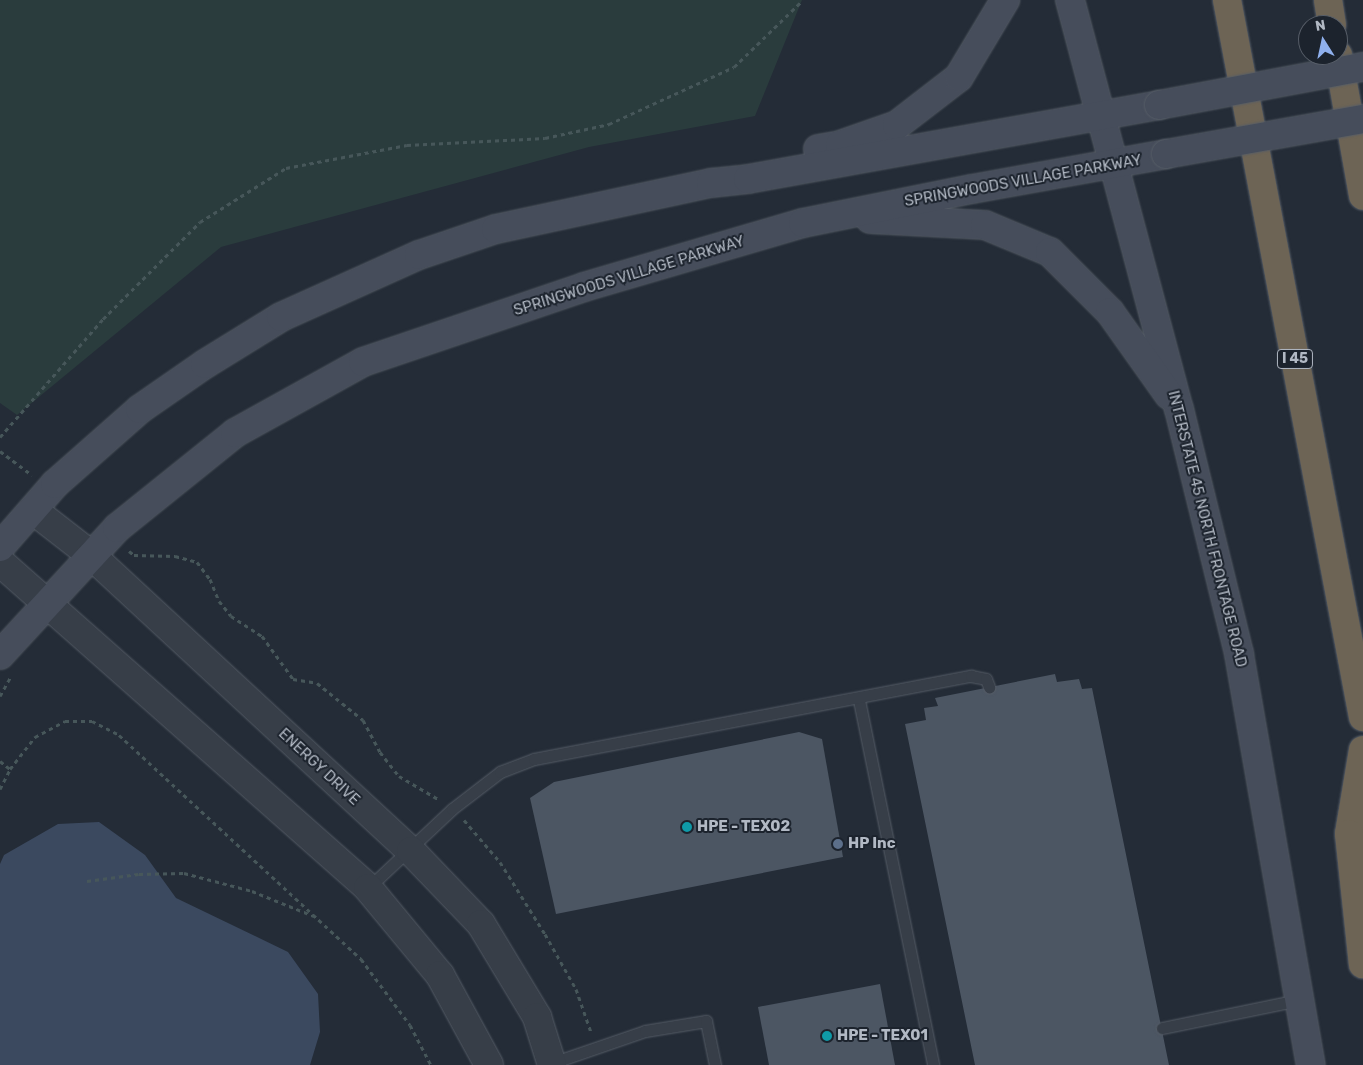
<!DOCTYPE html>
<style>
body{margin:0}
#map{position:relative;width:1363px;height:1065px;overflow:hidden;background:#242c37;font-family:Rubik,sans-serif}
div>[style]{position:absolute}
.green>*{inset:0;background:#2a3c3d}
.water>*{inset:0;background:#3b495f}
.building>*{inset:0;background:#4c5663}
.path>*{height:3px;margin-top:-1.5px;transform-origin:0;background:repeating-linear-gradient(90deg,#47575a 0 4px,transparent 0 8px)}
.roads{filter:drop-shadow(0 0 1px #555c66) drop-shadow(0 0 1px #555c66)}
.service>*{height:11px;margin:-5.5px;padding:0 5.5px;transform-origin:5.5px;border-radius:5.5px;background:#373e48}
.tertiary>*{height:28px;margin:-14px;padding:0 14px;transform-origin:14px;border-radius:14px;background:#373e48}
.secondary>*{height:28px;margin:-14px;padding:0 14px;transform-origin:14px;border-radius:14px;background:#464d5b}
.motorway>*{height:28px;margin:-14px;padding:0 14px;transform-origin:14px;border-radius:14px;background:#6d6455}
.bridges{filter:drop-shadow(0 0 1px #555c66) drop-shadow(0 0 1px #555c66)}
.secondary-bridge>*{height:28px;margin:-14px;padding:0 14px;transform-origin:14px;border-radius:14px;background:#464d5b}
.dots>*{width:14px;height:14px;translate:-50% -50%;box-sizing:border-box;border:2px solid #1c232d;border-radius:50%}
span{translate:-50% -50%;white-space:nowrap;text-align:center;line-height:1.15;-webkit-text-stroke:4px #1c232d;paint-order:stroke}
.shield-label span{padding:1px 4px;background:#1c232d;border:1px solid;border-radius:4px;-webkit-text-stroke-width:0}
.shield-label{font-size:14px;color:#b2b9c4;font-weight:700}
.street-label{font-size:15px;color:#b2b9c4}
.poi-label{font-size:15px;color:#b2b9c4;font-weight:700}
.left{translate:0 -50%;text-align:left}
.north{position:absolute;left:1298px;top:15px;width:50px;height:50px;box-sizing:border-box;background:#1c232d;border:1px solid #585f69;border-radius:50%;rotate:350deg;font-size:14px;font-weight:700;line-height:20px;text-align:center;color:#b2b9c4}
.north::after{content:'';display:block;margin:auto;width:18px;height:22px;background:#8fb0ed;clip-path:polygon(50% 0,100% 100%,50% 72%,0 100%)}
</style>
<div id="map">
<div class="green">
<i style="clip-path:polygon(0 0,802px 0,755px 116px,589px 147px,221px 247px,17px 415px,0 403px)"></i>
</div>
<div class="water">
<i style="clip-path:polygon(99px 822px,145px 855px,176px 898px,288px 952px,318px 994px,320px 1032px,310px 1065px,0 1065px,0 864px,4px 855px,58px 824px)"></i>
</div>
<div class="building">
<i style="clip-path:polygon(1055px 674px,1057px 682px,1079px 679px,1082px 689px,1092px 688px,1169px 1065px,975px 1065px,905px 724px,926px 720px,924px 708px,938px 706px,935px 698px)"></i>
<i style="clip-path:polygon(799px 732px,822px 739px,843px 857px,556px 914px,530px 798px,554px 782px)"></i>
<i style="clip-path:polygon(880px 984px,895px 1065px,769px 1065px,758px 1007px)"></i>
</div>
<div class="path">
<i style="left:0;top:437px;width:157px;rotate:-48.9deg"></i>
<i style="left:103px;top:319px;width:137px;rotate:-45deg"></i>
<i style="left:200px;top:222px;width:102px;rotate:-32.1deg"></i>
<i style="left:286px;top:168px;width:123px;rotate:-10.8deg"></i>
<i style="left:407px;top:145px;width:138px;rotate:-2.9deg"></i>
<i style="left:545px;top:138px;width:66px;rotate:-12.3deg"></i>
<i style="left:609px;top:124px;width:137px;rotate:-24.5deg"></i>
<i style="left:734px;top:67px;width:96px;rotate:-44.2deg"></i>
<i style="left:0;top:451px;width:40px;rotate:37deg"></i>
<i style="left:129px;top:551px;width:6px;rotate:39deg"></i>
<i style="left:134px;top:555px;width:41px;rotate:1.4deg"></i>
<i style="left:175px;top:556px;width:23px;rotate:15deg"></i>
<i style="left:197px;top:562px;width:21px;rotate:53deg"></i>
<i style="left:210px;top:579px;width:24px;rotate:68deg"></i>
<i style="left:219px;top:601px;width:19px;rotate:51deg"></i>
<i style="left:231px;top:616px;width:37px;rotate:33deg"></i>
<i style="left:262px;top:636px;width:53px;rotate:54.2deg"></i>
<i style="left:293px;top:679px;width:24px;rotate:9deg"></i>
<i style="left:317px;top:683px;width:59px;rotate:38.8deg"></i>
<i style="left:363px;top:720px;width:36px;rotate:62deg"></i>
<i style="left:380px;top:752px;width:31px;rotate:52deg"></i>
<i style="left:399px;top:776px;width:45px;rotate:30.5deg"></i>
<i style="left:0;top:696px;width:21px;rotate:-61deg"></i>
<i style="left:0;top:761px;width:13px;rotate:39deg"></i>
<i style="left:0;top:789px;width:22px;rotate:-63deg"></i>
<i style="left:10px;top:769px;width:41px;rotate:-52deg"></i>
<i style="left:35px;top:737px;width:34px;rotate:-28deg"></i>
<i style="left:65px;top:721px;width:27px"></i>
<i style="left:92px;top:721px;width:30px;rotate:27deg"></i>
<i style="left:119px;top:735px;width:330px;rotate:42.8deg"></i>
<i style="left:361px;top:959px;width:82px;rotate:53.4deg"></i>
<i style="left:410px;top:1025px;width:45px;rotate:62.3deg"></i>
<i style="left:464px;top:820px;width:55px;rotate:49.4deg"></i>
<i style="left:500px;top:862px;width:85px;rotate:58deg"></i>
<i style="left:545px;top:934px;width:63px;rotate:60.6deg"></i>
<i style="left:576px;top:989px;width:46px;rotate:70.8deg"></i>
<i style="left:87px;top:881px;width:52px;rotate:-7.7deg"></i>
<i style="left:139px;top:874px;width:45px;rotate:-1.3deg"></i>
<i style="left:184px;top:873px;width:70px;rotate:14.8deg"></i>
<i style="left:252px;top:891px;width:67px;rotate:22deg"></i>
</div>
<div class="roads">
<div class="service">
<i style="left:859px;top:700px;width:372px;rotate:78.5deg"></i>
<i style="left:368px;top:888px;width:115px;rotate:-43.2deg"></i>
<i style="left:452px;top:809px;width:61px;rotate:-37.6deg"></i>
<i style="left:500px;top:772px;width:36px;rotate:-21deg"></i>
<i style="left:534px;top:759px;width:445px;rotate:-10.8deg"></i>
<i style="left:971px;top:676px;width:15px;rotate:11deg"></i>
<i style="left:986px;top:679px;width:9px;rotate:69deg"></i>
<i style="left:1162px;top:1028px;width:140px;rotate:-11.6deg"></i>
<i style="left:552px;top:1063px;width:98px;rotate:-19deg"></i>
<i style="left:645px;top:1031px;width:62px;rotate:-9.3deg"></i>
<i style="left:706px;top:1021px;width:45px;rotate:78.4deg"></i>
</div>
<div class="tertiary">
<i style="left:33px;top:510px;width:73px;rotate:37.8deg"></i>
<i style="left:91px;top:555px;width:436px;rotate:42.8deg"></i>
<i style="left:411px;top:851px;width:101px;rotate:46.2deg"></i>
<i style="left:481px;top:924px;width:109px;rotate:58.9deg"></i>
<i style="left:537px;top:1017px;width:50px;rotate:72.6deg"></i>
<i style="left:0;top:562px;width:492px;rotate:41.5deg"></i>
<i style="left:368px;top:888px;width:113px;rotate:50.4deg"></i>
<i style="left:440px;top:975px;width:102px;rotate:61.4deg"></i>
</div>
<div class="secondary">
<i style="left:1070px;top:0;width:423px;rotate:75.1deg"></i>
<i style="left:1179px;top:409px;width:252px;rotate:76.2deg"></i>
<i style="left:1239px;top:654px;width:417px;rotate:80.1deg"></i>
<i style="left:818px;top:149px;width:22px;rotate:-10deg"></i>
<i style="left:840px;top:145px;width:60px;rotate:-19.3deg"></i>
<i style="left:897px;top:125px;width:78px;rotate:-37.7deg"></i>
<i style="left:959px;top:77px;width:90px;rotate:-59.1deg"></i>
<i style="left:870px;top:219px;width:115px;rotate:3deg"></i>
<i style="left:985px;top:225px;width:70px;rotate:22.6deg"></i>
<i style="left:1050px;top:252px;width:85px;rotate:45deg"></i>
<i style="left:1110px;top:312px;width:102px;rotate:54.6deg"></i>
<i style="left:0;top:547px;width:84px;rotate:-48.9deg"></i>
<i style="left:55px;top:484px;width:113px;rotate:-41.4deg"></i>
<i style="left:140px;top:409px;width:79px;rotate:-34.7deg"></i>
<i style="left:205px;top:364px;width:89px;rotate:-31.7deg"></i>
<i style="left:281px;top:317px;width:151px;rotate:-24.2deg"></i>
<i style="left:419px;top:255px;width:81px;rotate:-18.7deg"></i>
<i style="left:496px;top:229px;width:220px;rotate:-12.1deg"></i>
<i style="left:711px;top:183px;width:37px;rotate:-6deg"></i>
<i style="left:748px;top:179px;width:418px;rotate:-10.2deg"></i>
<i style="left:0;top:655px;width:173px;rotate:-47.3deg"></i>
<i style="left:117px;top:528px;width:151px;rotate:-38.8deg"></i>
<i style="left:235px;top:433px;width:146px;rotate:-29deg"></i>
<i style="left:363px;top:362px;width:233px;rotate:-18.7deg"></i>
<i style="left:584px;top:287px;width:228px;rotate:-16.3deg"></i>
<i style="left:803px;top:223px;width:172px;rotate:-11.4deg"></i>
<i style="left:972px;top:189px;width:197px;rotate:-10.2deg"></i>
</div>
<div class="motorway">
<i style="left:1227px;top:0;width:730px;rotate:79.26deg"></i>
<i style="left:1328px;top:0;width:25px;rotate:81deg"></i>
<i style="left:1338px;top:55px;width:143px;rotate:79.9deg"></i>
<i style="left:1363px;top:750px;width:85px;rotate:99.5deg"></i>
<i style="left:1349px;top:834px;width:131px;rotate:83.9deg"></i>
</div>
</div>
<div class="bridges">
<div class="secondary-bridge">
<i style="left:1159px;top:105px;width:208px;rotate:-10.6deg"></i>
<i style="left:1166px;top:154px;width:200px;rotate:-10.1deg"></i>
</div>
</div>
<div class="dots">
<i style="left:687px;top:827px;background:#0f9aa8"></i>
<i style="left:838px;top:844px;background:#5c6f8a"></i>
<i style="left:827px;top:1036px;background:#0f9aa8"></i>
</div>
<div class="shield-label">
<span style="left:1295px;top:359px">I 45</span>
</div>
<div class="street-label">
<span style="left:1023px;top:181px;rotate:-10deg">SPRINGWOODS VILLAGE PARKWAY</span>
<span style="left:629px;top:276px;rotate:-17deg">SPRINGWOODS VILLAGE PARKWAY</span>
<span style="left:1207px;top:529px;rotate:76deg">INTERSTATE 45 NORTH FRONTAGE ROAD</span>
<span style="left:319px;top:767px;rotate:43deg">ENERGY DRIVE</span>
</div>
<div class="poi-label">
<span class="left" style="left:697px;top:827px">HPE - TEX02</span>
<span class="left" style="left:848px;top:844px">HP Inc</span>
<span class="left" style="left:837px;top:1036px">HPE - TEX01</span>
</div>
<div class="north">N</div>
</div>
